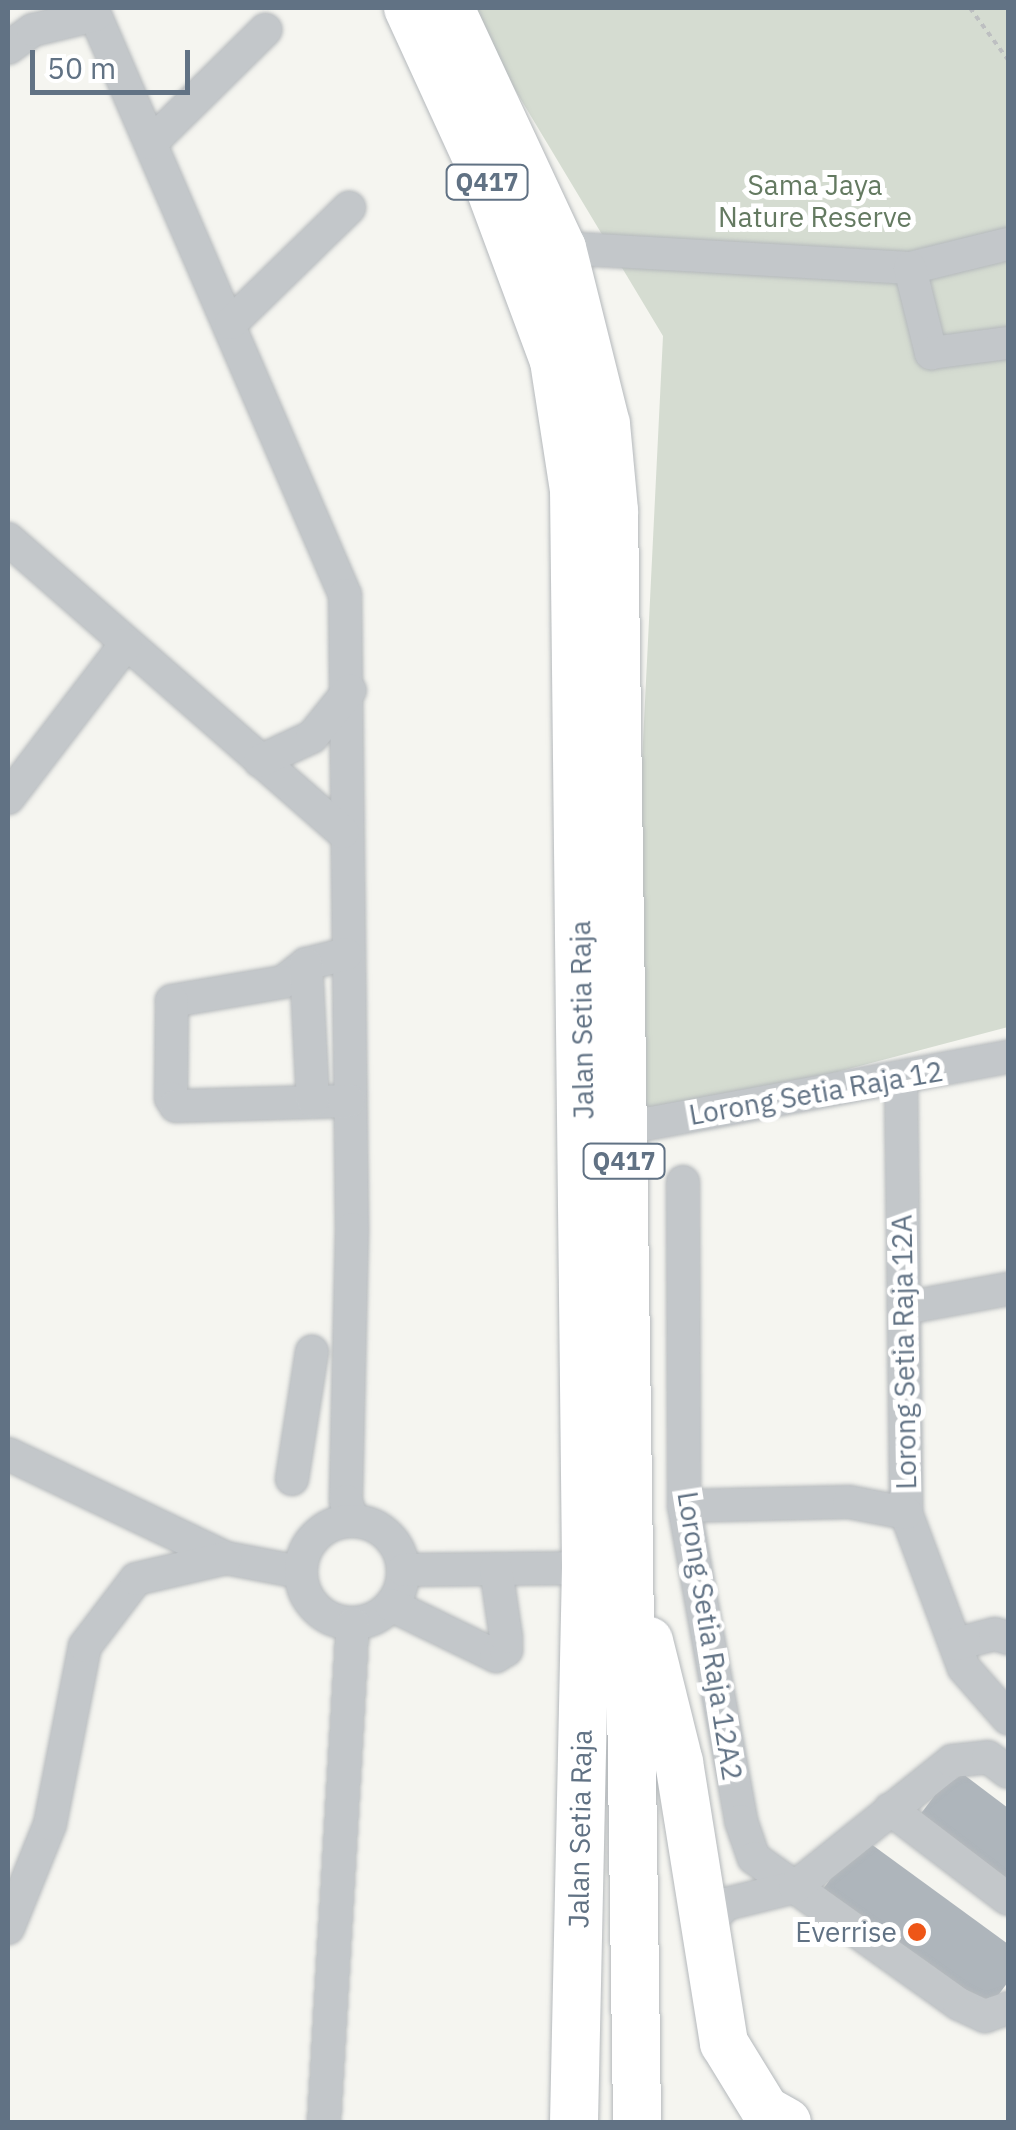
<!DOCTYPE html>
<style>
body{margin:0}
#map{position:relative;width:1016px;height:2130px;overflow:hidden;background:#f5f5f0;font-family:"IBM Plex Sans",sans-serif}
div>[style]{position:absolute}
.green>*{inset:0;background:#d5dcd1}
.building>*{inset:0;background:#aeb5bb}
.path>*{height:4px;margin-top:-2px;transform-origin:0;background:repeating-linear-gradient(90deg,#bdbfc1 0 5px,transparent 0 10px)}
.roads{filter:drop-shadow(0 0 2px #b5b9bc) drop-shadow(0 0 2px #b5b9bc)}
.minor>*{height:32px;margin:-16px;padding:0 16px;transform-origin:16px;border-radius:16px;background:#c3c7ca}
.minor>.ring{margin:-16px;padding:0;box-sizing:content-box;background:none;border:32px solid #c3c7ca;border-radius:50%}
.highway>*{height:48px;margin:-24px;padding:0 24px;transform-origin:24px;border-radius:24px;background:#fff}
.dots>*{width:28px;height:28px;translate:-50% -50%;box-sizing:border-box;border:5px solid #fff;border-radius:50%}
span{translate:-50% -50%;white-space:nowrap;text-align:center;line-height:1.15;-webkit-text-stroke:10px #fff;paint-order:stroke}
.shield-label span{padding:2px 8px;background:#fff;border:2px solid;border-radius:8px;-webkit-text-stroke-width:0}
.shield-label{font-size:25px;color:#617284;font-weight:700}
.park-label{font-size:28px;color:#647a61}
.street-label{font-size:28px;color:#617284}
.poi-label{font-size:28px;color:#617284}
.right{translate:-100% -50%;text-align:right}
.frame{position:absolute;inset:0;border:10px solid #617284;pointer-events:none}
.scale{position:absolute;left:30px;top:50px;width:160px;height:45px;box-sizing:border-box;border:5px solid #617284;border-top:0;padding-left:12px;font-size:30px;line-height:35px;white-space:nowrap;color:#617284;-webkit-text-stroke:8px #fff;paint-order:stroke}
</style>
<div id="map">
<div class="green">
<i style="clip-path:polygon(466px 8px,1008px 8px,1008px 1027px,624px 1128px,663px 336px)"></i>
</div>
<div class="building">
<i style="clip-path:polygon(963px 1774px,1008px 1808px,1008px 1880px,919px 1816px,939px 1790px)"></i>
<i style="clip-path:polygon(871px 1844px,1008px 1944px,1008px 1982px,987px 2010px,823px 1889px,845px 1860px)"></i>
</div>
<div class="path">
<i style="left:970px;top:8px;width:64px;rotate:53.8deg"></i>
</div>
<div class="roads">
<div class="minor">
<i style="left:92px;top:8px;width:639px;rotate:66.68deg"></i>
<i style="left:345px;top:595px;width:634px;rotate:89.37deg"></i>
<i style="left:352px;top:1229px;width:272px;rotate:91.3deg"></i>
<i style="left:346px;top:1501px;width:20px;rotate:72deg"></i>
<i style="left:8px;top:48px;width:31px;rotate:-36deg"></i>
<i style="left:33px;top:30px;width:64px;rotate:-13.6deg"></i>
<i style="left:151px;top:143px;width:161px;rotate:-44.7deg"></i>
<i style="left:562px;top:248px;width:349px;rotate:3.3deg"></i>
<i style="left:910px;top:268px;width:101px;rotate:-13.8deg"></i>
<i style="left:910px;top:268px;width:88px;rotate:76.1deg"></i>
<i style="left:931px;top:353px;width:78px;rotate:-7.4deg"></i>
<i style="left:231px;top:323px;width:165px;rotate:-44.3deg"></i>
<i style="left:8px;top:539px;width:445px;rotate:41.2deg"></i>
<i style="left:260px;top:761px;width:57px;rotate:-24.8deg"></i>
<i style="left:312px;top:737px;width:60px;rotate:-51deg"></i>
<i style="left:8px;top:798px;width:193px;rotate:-52.6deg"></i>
<i style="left:346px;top:954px;width:41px;rotate:166deg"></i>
<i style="left:306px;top:964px;width:29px;rotate:142deg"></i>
<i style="left:283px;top:982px;width:113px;rotate:170.3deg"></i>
<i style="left:172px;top:1001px;width:97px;rotate:90.6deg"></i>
<i style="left:171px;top:1098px;width:9px;rotate:58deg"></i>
<i style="left:176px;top:1106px;width:173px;rotate:-1.7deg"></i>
<i style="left:306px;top:964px;width:137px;rotate:87.1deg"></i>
<i style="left:901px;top:1078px;width:435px;rotate:89.3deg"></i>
<i style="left:906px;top:1513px;width:165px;rotate:69.5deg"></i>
<i style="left:964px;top:1668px;width:67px;rotate:48.7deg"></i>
<i style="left:624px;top:1128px;width:391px;rotate:-10.5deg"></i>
<i style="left:683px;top:1182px;width:324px;rotate:89.8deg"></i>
<i style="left:684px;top:1506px;width:320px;rotate:79.7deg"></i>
<i style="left:741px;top:1821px;width:39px;rotate:71deg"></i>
<i style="left:754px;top:1858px;width:252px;rotate:35.5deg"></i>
<i style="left:959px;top:2004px;width:29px;rotate:25deg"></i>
<i style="left:985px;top:2016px;width:24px;rotate:-19deg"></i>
<i style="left:904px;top:1308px;width:106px;rotate:-10.4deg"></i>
<i style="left:8px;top:1454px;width:242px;rotate:25.5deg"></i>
<i style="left:226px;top:1558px;width:75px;rotate:10.7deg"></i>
<i style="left:292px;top:1479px;width:129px;rotate:-81.1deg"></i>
<i style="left:684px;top:1506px;width:165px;rotate:-1.4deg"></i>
<i style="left:849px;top:1502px;width:58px;rotate:10.9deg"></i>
<i class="ring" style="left:301px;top:1521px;width:70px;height:70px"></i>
<i style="left:404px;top:1570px;width:182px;rotate:-0.6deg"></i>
<i style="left:391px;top:1605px;width:117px;rotate:25.9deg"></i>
<i style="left:496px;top:1656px;width:12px;rotate:-31deg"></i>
<i style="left:506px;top:1650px;width:13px;rotate:-90deg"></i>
<i style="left:506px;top:1637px;width:69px;rotate:-98.4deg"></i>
<i style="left:956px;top:1644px;width:40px;rotate:-14.4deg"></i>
<i style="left:995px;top:1634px;width:14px;rotate:17deg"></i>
<i style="left:890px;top:1809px;width:148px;rotate:37.3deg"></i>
<i style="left:705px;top:1926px;width:30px;rotate:-46deg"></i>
<i style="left:726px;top:1904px;width:71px;rotate:-13.8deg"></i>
<i style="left:795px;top:1887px;width:201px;rotate:-38.7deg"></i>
<i style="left:952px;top:1761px;width:36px;rotate:-6deg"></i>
<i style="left:988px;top:1757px;width:25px;rotate:37deg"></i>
<i style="left:8px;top:1928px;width:112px;rotate:-68deg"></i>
<i style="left:50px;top:1824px;width:181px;rotate:-78.9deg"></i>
<i style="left:85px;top:1646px;width:84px;rotate:-52.7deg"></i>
<i style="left:136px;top:1579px;width:92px;rotate:-13.1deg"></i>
<i style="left:324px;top:2122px;width:499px;rotate:-86.7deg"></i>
</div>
<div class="highway">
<i style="left:408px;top:8px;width:187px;rotate:65.4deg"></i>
<i style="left:486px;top:178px;width:195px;rotate:69.6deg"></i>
<i style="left:554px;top:361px;width:131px;rotate:81.2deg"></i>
<i style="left:574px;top:490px;width:1078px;rotate:89.36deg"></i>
<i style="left:586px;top:1568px;width:554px;rotate:91.24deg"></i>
<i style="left:450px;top:8px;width:265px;rotate:65deg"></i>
<i style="left:562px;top:248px;width:181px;rotate:76deg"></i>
<i style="left:606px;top:424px;width:87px;rotate:84.7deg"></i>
<i style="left:614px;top:511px;width:1611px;rotate:89.18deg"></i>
<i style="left:649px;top:1641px;width:125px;rotate:76.1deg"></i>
<i style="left:679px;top:1762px;width:285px;rotate:80.9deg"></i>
<i style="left:724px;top:2043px;width:79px;rotate:58.5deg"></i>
<i style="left:765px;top:2110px;width:25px;rotate:29deg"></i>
</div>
</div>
<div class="dots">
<i style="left:917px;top:1932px;background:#ee5617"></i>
</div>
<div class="shield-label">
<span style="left:487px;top:182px">Q417</span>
<span style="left:624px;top:1161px">Q417</span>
</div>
<div class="park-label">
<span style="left:815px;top:201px">Sama Jaya<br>Nature Reserve</span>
</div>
<div class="street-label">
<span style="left:582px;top:1020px;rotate:-91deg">Jalan Setia Raja</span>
<span style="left:816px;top:1093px;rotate:-10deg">Lorong Setia Raja 12</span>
<span style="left:904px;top:1352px;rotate:-91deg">Lorong Setia Raja 12A</span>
<span style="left:710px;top:1636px;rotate:81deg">Lorong Setia Raja 12A2</span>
<span style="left:580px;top:1829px;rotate:-89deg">Jalan Setia Raja</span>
</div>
<div class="poi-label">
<span class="right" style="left:897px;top:1932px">Everrise</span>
</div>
<div class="frame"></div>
<div class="scale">50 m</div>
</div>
